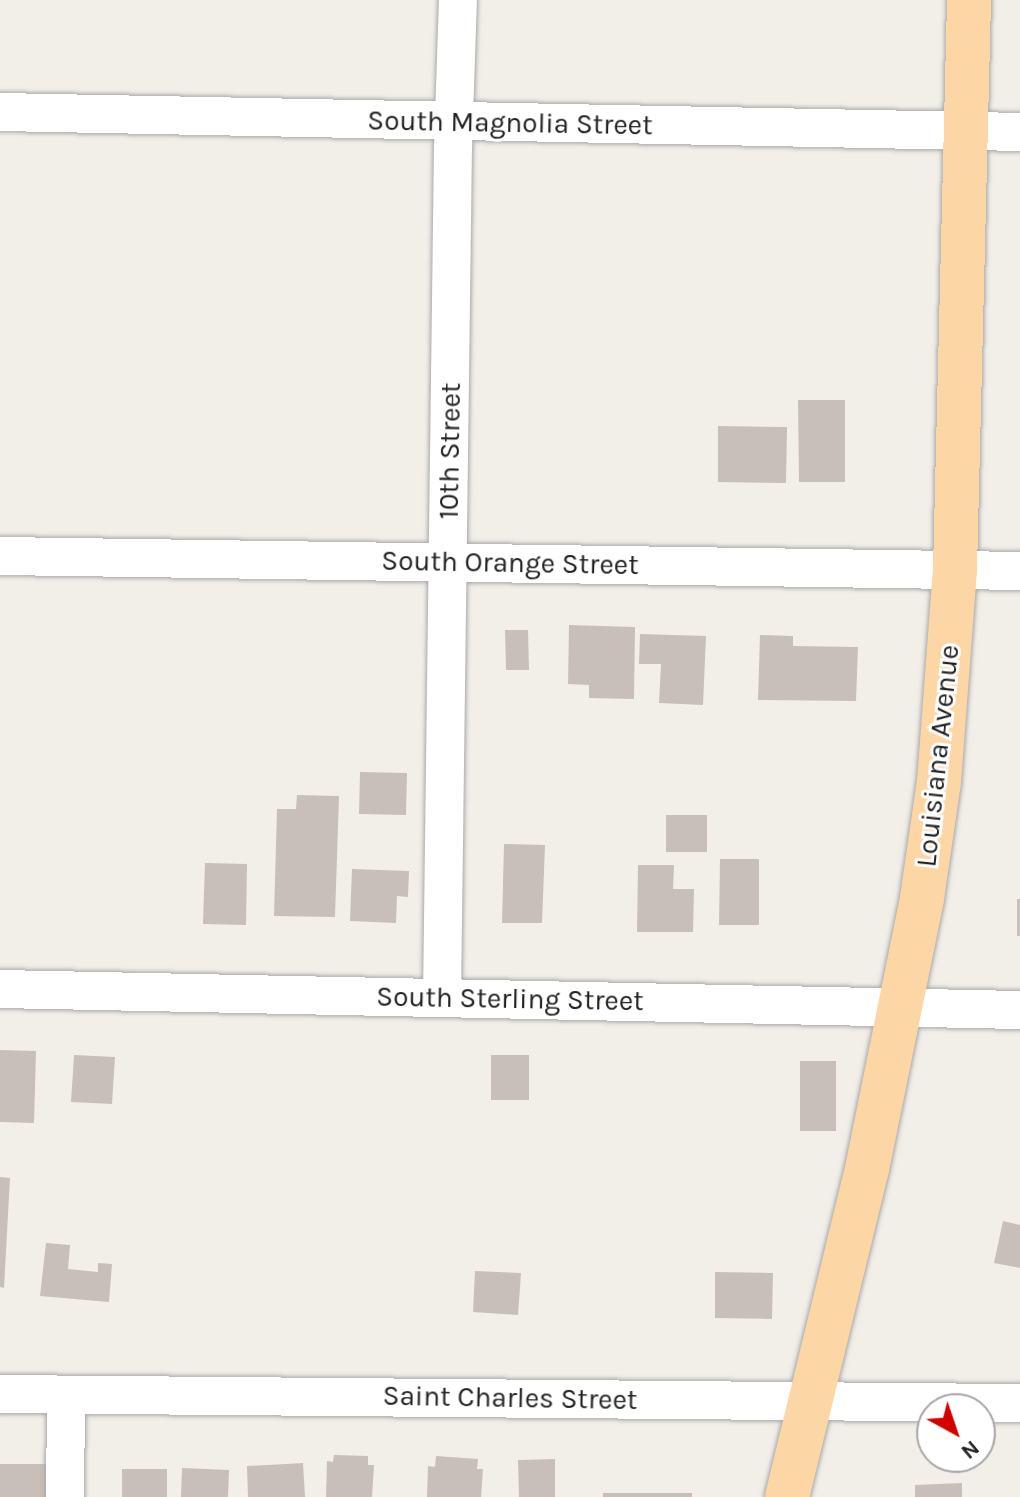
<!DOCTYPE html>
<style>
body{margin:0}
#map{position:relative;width:1020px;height:1497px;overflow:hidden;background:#f2efe9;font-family:Karla,sans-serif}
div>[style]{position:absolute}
.building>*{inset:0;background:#c7bfb8}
.roads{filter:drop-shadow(0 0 2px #a9a9a9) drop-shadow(0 0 2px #a9a9a9)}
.minor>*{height:38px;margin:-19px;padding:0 19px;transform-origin:19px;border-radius:19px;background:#fff}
.major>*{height:44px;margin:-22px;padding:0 22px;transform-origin:22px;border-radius:22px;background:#fcd6a4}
span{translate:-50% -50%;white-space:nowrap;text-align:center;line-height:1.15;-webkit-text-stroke:6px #fff;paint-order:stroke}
.street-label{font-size:28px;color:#222}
.north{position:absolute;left:916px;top:1393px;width:80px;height:80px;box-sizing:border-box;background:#fff;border:2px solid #a7a7a7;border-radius:50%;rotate:140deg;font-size:22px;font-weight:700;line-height:32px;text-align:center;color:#222}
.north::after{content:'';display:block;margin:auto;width:28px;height:36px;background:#d40000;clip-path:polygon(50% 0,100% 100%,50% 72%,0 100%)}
</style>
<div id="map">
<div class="building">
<i style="clip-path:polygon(798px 400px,845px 400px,845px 482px,799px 482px)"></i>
<i style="clip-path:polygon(718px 426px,787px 427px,786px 483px,718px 482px)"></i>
<i style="clip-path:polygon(569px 625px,635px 627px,634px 699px,589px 698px,589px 685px,568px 684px)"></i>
<i style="clip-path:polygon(505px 630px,528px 630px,529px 670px,506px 670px)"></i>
<i style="clip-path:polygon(640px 634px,706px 636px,703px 705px,659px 703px,661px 664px,639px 664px)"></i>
<i style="clip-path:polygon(760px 635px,793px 636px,793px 646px,858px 647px,856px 701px,758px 700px)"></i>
<i style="clip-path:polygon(360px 772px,407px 773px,406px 815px,359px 814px)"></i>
<i style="clip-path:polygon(297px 795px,339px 796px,335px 917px,274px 916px,277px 809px,296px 809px)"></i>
<i style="clip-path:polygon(666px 815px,707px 815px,707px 852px,666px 852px)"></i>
<i style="clip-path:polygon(504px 844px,545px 845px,542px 923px,502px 923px)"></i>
<i style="clip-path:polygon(720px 859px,759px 859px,759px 925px,719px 925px)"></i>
<i style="clip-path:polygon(205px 863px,247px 864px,246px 925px,203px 924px)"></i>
<i style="clip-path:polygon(638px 865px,674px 865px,673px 889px,694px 889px,693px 932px,637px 932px)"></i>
<i style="clip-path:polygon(352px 869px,409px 871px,408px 897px,397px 896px,396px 923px,350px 921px)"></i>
<i style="clip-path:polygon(1017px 899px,1020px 899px,1020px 936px,1017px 936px)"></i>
<i style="clip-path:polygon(0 1050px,36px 1051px,34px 1123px,0 1122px)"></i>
<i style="clip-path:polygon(74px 1055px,115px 1057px,112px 1104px,71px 1102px)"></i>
<i style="clip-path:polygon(491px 1055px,529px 1055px,529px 1100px,491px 1100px)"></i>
<i style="clip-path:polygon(800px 1061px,836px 1061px,836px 1131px,800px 1131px)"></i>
<i style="clip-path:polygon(0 1177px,10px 1178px,4px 1288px,0 1287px)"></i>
<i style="clip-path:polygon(1003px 1221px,1020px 1225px,1020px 1268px,994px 1263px)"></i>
<i style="clip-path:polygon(46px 1243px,70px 1245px,68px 1269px,98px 1272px,98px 1263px,112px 1264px,109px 1302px,40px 1296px)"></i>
<i style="clip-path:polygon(475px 1271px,521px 1273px,518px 1315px,473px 1312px)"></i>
<i style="clip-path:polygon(715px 1272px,773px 1273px,772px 1319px,715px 1318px)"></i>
<i style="clip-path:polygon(334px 1455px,368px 1456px,368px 1465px,374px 1465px,372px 1497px,326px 1497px,327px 1461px,333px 1462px)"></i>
<i style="clip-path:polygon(436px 1456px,478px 1459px,477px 1469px,483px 1469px,481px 1497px,427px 1497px,428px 1466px,435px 1467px)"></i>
<i style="clip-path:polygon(555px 1459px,555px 1497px,519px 1497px,518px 1460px)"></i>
<i style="clip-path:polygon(303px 1463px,305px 1497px,248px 1497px,247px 1466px)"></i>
<i style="clip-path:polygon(0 1464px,46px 1464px,46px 1497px,0 1497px)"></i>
<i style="clip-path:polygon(182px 1468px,229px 1470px,228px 1497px,181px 1497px)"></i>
<i style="clip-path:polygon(122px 1469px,167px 1469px,167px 1497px,122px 1497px)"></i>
<i style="clip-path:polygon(962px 1483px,962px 1497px,915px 1497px,915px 1485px)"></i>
<i style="clip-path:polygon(603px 1493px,692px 1493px,692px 1497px,603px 1497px)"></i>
</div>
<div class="roads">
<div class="minor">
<i style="left:0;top:112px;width:1020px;rotate:1.12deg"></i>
<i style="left:0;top:556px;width:1020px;rotate:0.84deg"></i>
<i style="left:0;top:989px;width:1020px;rotate:1.18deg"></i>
<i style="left:442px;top:997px;width:849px;rotate:-89.26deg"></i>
<i style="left:453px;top:148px;width:148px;rotate:-88.1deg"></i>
<i style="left:0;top:1394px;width:1020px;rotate:0.51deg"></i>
<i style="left:65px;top:1497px;width:101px;rotate:-89.4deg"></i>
</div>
<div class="major">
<i style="left:787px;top:1497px;width:338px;rotate:-76.3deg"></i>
<i style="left:867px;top:1169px;width:277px;rotate:-78.5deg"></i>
<i style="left:922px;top:898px;width:117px;rotate:-81.7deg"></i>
<i style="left:939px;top:782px;width:213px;rotate:-85.7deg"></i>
<i style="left:955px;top:570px;width:570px;rotate:-88.59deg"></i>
</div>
</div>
<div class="street-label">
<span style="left:510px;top:123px;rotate:1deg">South Magnolia Street</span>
<span style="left:450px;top:451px;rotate:-89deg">10th Street</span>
<span style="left:510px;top:563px;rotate:1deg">South Orange Street</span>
<span style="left:938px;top:756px;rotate:-84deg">Louisiana Avenue</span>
<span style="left:510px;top:999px;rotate:1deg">South Sterling Street</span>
<span style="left:510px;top:1398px;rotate:1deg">Saint Charles Street</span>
</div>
<div class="north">N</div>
</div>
